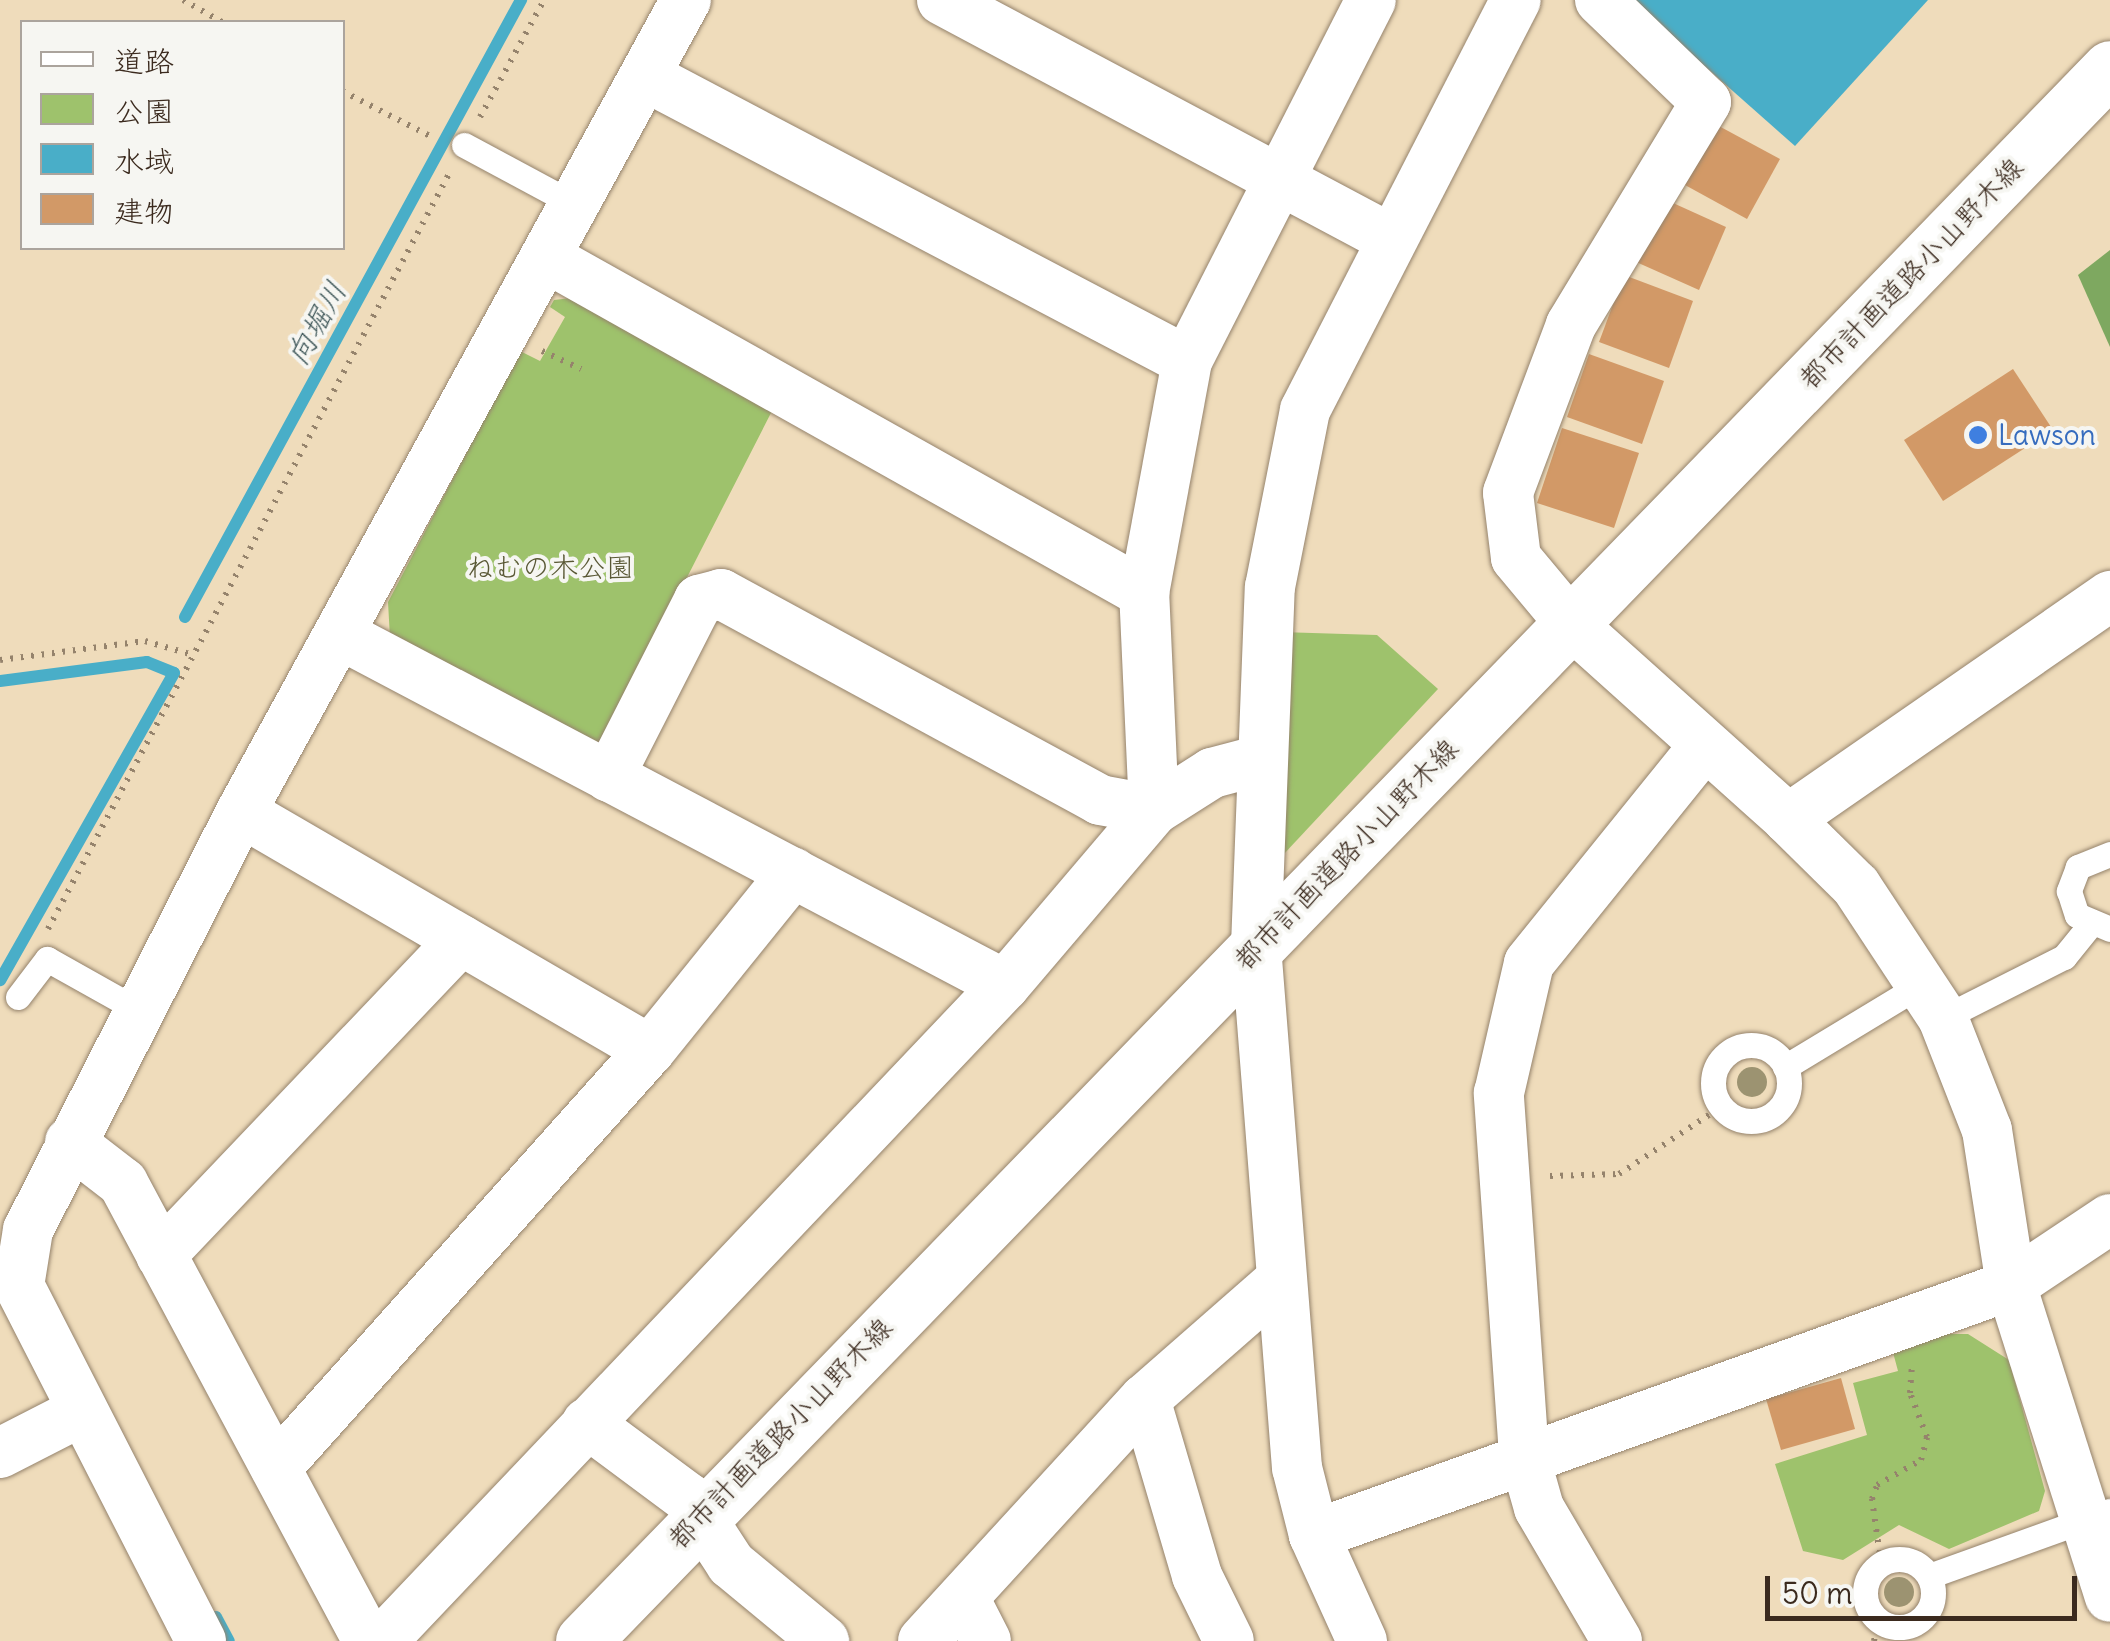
<!DOCTYPE html>
<meta charset="utf-8">
<style>
body{margin:0}
#map{position:relative;width:2110px;height:1641px;overflow:hidden;background:#efdcbb;font-family:Delius,"Klee One",sans-serif}
div>[style]{position:absolute}
.green>*{inset:0;background:#9ec26c}
.forest>*{inset:0;background:#7ea860}
.water>*{inset:0;background:#49aec8}
.stream>*{height:12px;margin:-6px;padding:0 6px;transform-origin:6px;border-radius:6px;background:#49aec8}
.building>*{inset:0;background:#d29967}
.path>*{height:6px;margin-top:-3px;transform-origin:0;background:repeating-linear-gradient(90deg,#95836c 0 2.5px,transparent 0 10.5px)}
.roads{filter:drop-shadow(0 0 2px #95836c) drop-shadow(0 0 2px #95836c)}
.service>*{height:25px;margin:-12.5px;padding:0 12.5px;transform-origin:12.5px;border-radius:12.5px;background:#fff}
.service>.ring{margin:-12.5px;padding:0;box-sizing:content-box;background:none;border:25px solid #fff;border-radius:50%}
.minor>*{height:50px;margin:-25px;padding:0 25px;transform-origin:25px;border-radius:25px;background:#fff}
.tertiary>*{height:55px;margin:-27.5px;padding:0 27.5px;transform-origin:27.5px;border-radius:27.5px;background:#fff}
.trees>*{width:30px;height:30px;margin:-15px;border-radius:50%;background:#9c9371}
.dots>*{width:28px;height:28px;translate:-50% -50%;box-sizing:border-box;border:5px solid #f6f6f2;border-radius:50%}
span{translate:-50% -50%;white-space:nowrap;text-align:center;line-height:1.15;-webkit-text-stroke:8px #f6f6f2;paint-order:stroke}
.street-label{font-size:28px;color:#3b2a1e}
.shop-label{font-size:28px;color:#366cbe}
.left{translate:0 -50%;text-align:left}
.park-label{font-size:28px;color:#595835}
.water-label{font-size:30px;color:#40585a;font-style:italic}
.legend{position:absolute;left:20px;top:20px;width:325px;height:230px;box-sizing:border-box;background:#f6f6f2;border:2px solid #aba49d;margin:0;padding:12px 18px;list-style:none;font-size:30px;color:#3b2a1e}
.legend li{display:flex;align-items:center;gap:20px;height:50px}
.legend b{width:50px;border:2px solid #aba49d}
.scale{position:absolute;left:1765px;top:1576px;width:312px;height:45px;box-sizing:border-box;border:5px solid #3b2a1e;border-top:0;padding-left:12px;font-size:30px;line-height:35px;white-space:nowrap;color:#3b2a1e;-webkit-text-stroke:8px #f6f6f2;paint-order:stroke}
</style>
<div id="map">
<div class="green">
<i style="clip-path:polygon(571px 298px,773px 409px,603px 742px,578px 745px,390px 638px,388px 602px,520px 351px,540px 361px,565px 317px,550px 307px,554px 300px)"></i>
<i style="clip-path:polygon(1280px 632px,1377px 635px,1438px 689px,1283px 855px)"></i>
<i style="clip-path:polygon(1939px 1334px,1968px 1334px,2009px 1360px,2045px 1491px,2039px 1511px,1949px 1549px,1899px 1525px,1843px 1560px,1803px 1551px,1775px 1464px,1867px 1435px,1853px 1383px,1898px 1371px,1891px 1345px)"></i>
</div>
<div class="forest">
<i style="clip-path:polygon(2110px 250px,2110px 347px,2078px 275px)"></i>
</div>
<div class="water">
<i style="clip-path:polygon(1630px 0,1928px 0,1795px 146px)"></i>
</div>
<div class="stream">
<i style="left:185px;top:617px;width:703px;rotate:-61.43deg"></i>
<i style="left:0;top:681px;width:148px;rotate:-7.4deg"></i>
<i style="left:147px;top:662px;width:29px;rotate:22deg"></i>
<i style="left:174px;top:673px;width:353px;rotate:119.5deg"></i>
<i style="left:216px;top:1617px;width:27px;rotate:62deg"></i>
</div>
<div class="building">
<i style="clip-path:polygon(1717px 125px,1780px 159px,1747px 219px,1685px 185px)"></i>
<i style="clip-path:polygon(1662px 198px,1726px 227px,1699px 290px,1634px 261px)"></i>
<i style="clip-path:polygon(1624px 275px,1693px 301px,1669px 368px,1599px 342px)"></i>
<i style="clip-path:polygon(1589px 354px,1664px 381px,1642px 444px,1567px 417px)"></i>
<i style="clip-path:polygon(2013px 369px,2053px 430px,1943px 501px,1904px 440px)"></i>
<i style="clip-path:polygon(1562px 428px,1639px 453px,1614px 528px,1537px 503px)"></i>
<i style="clip-path:polygon(1841px 1378px,1855px 1429px,1781px 1450px,1766px 1399px)"></i>
</div>
<div class="path">
<i style="left:183px;top:0;width:45px;rotate:29.4deg"></i>
<i style="left:342px;top:91px;width:103px;rotate:27.1deg"></i>
<i style="left:480px;top:117px;width:133px;rotate:-61.3deg"></i>
<i style="left:542px;top:351px;width:43px;rotate:24.8deg"></i>
<i style="left:0;top:660px;width:146px;rotate:-7.5deg"></i>
<i style="left:145px;top:641px;width:47px;rotate:16.1deg"></i>
<i style="left:48px;top:929px;width:857px;rotate:-62.03deg"></i>
<i style="left:1550px;top:1176px;width:69px;rotate:-1.7deg"></i>
<i style="left:1619px;top:1174px;width:122px;rotate:-33.3deg"></i>
<i style="left:1881px;top:1563px;width:65px;rotate:-98deg"></i>
<i style="left:1872px;top:1499px;width:15px;rotate:-70deg"></i>
<i style="left:1877px;top:1485px;width:51px;rotate:-29.6deg"></i>
<i style="left:1921px;top:1460px;width:24px;rotate:-75deg"></i>
<i style="left:1927px;top:1437px;width:47px;rotate:-111.1deg"></i>
<i style="left:1910px;top:1393px;width:27px;rotate:-86deg"></i>
<i style="left:1874px;top:1641px;width:20px;rotate:-79deg"></i>
</div>
<div class="roads">
<div class="service">
<i style="left:464px;top:145px;width:127px;rotate:28.2deg"></i>
<i style="left:2110px;top:854px;width:35px;rotate:158deg"></i>
<i style="left:2078px;top:867px;width:26px;rotate:111deg"></i>
<i style="left:2069px;top:891px;width:25px;rotate:72deg"></i>
<i style="left:2077px;top:915px;width:36px;rotate:23deg"></i>
<i style="left:18px;top:997px;width:48px;rotate:-52.7deg"></i>
<i style="left:47px;top:959px;width:102px;rotate:29.3deg"></i>
<i style="left:1943px;top:1018px;width:136px;rotate:-26.8deg"></i>
<i style="left:2064px;top:957px;width:41px;rotate:-50.9deg"></i>
<i class="ring" style="left:1713px;top:1045px;width:51px;height:51px"></i>
<i style="left:1785px;top:1067px;width:160px;rotate:-31.2deg"></i>
<i class="ring" style="left:1865px;top:1559px;width:43px;height:43px"></i>
<i style="left:1929px;top:1576px;width:192px;rotate:-19.8deg"></i>
</div>
<div class="minor">
<i style="left:942px;top:0;width:504px;rotate:28.04deg"></i>
<i style="left:1600px;top:0;width:147px;rotate:43.9deg"></i>
<i style="left:1706px;top:102px;width:261px;rotate:121.2deg"></i>
<i style="left:1571px;top:325px;width:179px;rotate:110.6deg"></i>
<i style="left:1508px;top:493px;width:65px;rotate:83deg"></i>
<i style="left:1516px;top:558px;width:86px;rotate:50.2deg"></i>
<i style="left:1571px;top:624px;width:292px;rotate:41.9deg"></i>
<i style="left:1788px;top:819px;width:392px;rotate:-34.7deg"></i>
<i style="left:645px;top:76px;width:612px;rotate:27.74deg"></i>
<i style="left:547px;top:258px;width:685px;rotate:29.3deg"></i>
<i style="left:345px;top:637px;width:746px;rotate:27.8deg"></i>
<i style="left:609px;top:777px;width:199px;rotate:-63deg"></i>
<i style="left:699px;top:600px;width:23px;rotate:-15deg"></i>
<i style="left:721px;top:594px;width:431px;rotate:28.5deg"></i>
<i style="left:1100px;top:800px;width:55px;rotate:10.5deg"></i>
<i style="left:1154px;top:810px;width:217px;rotate:-92.6deg"></i>
<i style="left:1144px;top:593px;width:236px;rotate:-79.5deg"></i>
<i style="left:1187px;top:361px;width:405px;rotate:-63deg"></i>
<i style="left:241px;top:812px;width:473px;rotate:30.2deg"></i>
<i style="left:1788px;top:819px;width:95px;rotate:44.6deg"></i>
<i style="left:1856px;top:886px;width:158px;rotate:56.6deg"></i>
<i style="left:1943px;top:1018px;width:120px;rotate:68.6deg"></i>
<i style="left:1987px;top:1130px;width:157px;rotate:81.2deg"></i>
<i style="left:2011px;top:1285px;width:327px;rotate:72.4deg"></i>
<i style="left:70px;top:1142px;width:67px;rotate:37.7deg"></i>
<i style="left:123px;top:1183px;width:519px;rotate:61.86deg"></i>
<i style="left:161px;top:1255px;width:435px;rotate:-46.4deg"></i>
<i style="left:1145px;top:1399px;width:181px;rotate:-41.2deg"></i>
<i style="left:587px;top:1423px;width:126px;rotate:36.6deg"></i>
<i style="left:688px;top:1498px;width:79px;rotate:56.9deg"></i>
<i style="left:731px;top:1564px;width:121px;rotate:39.6deg"></i>
<i style="left:0;top:1453px;width:90px;rotate:-27.1deg"></i>
<i style="left:276px;top:1468px;width:561px;rotate:-48.18deg"></i>
<i style="left:650px;top:1050px;width:228px;rotate:-51.1deg"></i>
<i style="left:1314px;top:1535px;width:740px;rotate:-19.73deg"></i>
<i style="left:2011px;top:1285px;width:119px;rotate:-33.7deg"></i>
<i style="left:964px;top:1598px;width:48px;rotate:62.9deg"></i>
<i style="left:201px;top:1641px;width:399px;rotate:-117.1deg"></i>
<i style="left:19px;top:1286px;width:57px;rotate:-80.9deg"></i>
<i style="left:28px;top:1230px;width:469px;rotate:-63deg"></i>
<i style="left:241px;top:812px;width:926px;rotate:-61.28deg"></i>
<i style="left:382px;top:1641px;width:905px;rotate:-46.48deg"></i>
<i style="left:1005px;top:985px;width:230px;rotate:-49.6deg"></i>
<i style="left:1154px;top:810px;width:69px;rotate:-32.5deg"></i>
<i style="left:1212px;top:773px;width:51px;rotate:-14.9deg"></i>
<i style="left:923px;top:1641px;width:328px;rotate:-47.5deg"></i>
<i style="left:1145px;top:1399px;width:184px;rotate:73.6deg"></i>
<i style="left:1197px;top:1576px;width:72px;rotate:63.8deg"></i>
<i style="left:1362px;top:1641px;width:116px;rotate:-114.4deg"></i>
<i style="left:1314px;top:1535px;width:69px;rotate:-104.2deg"></i>
<i style="left:1297px;top:1468px;width:524px;rotate:-94.49deg"></i>
<i style="left:1256px;top:946px;width:359px;rotate:-87.8deg"></i>
<i style="left:1270px;top:587px;width:180px;rotate:-78.8deg"></i>
<i style="left:1305px;top:410px;width:461px;rotate:-62.8deg"></i>
<i style="left:1617px;top:1641px;width:154px;rotate:-120.4deg"></i>
<i style="left:1539px;top:1508px;width:55px;rotate:-105.8deg"></i>
<i style="left:1524px;top:1455px;width:363px;rotate:-94deg"></i>
<i style="left:1499px;top:1093px;width:133px;rotate:-77deg"></i>
<i style="left:1529px;top:963px;width:280px;rotate:-51.1deg"></i>
</div>
<div class="tertiary">
<i style="left:583px;top:1641px;width:2192px;rotate:-45.85deg"></i>
</div>
</div>
<div class="trees">
<i style="left:1752px;top:1082px"></i>
<i style="left:1899px;top:1592px"></i>
</div>
<div class="dots">
<i style="left:1978px;top:435px;background:#3f7fe0"></i>
</div>
<div class="street-label">
<span style="left:1911px;top:273px;rotate:-46deg">都市計画道路小山野木線</span>
<span style="left:1346px;top:854px;rotate:-46deg">都市計画道路小山野木線</span>
<span style="left:780px;top:1433px;rotate:-46deg">都市計画道路小山野木線</span>
</div>
<div class="shop-label">
<span class="left" style="left:1998px;top:435px">Lawson</span>
</div>
<div class="park-label">
<span style="left:550px;top:567px">ねむの木公園</span>
</div>
<div class="water-label">
<span style="left:316px;top:323px;rotate:-61deg">向堀川</span>
</div>
<ul class="legend">
<li><b style="height:12px;background:#fff"></b>道路</li>
<li><b style="height:28px;background:#9ec26c"></b>公園</li>
<li><b style="height:28px;background:#49aec8"></b>水域</li>
<li><b style="height:28px;background:#d29967"></b>建物</li>
</ul>
<div class="scale">50 m</div>
</div>
